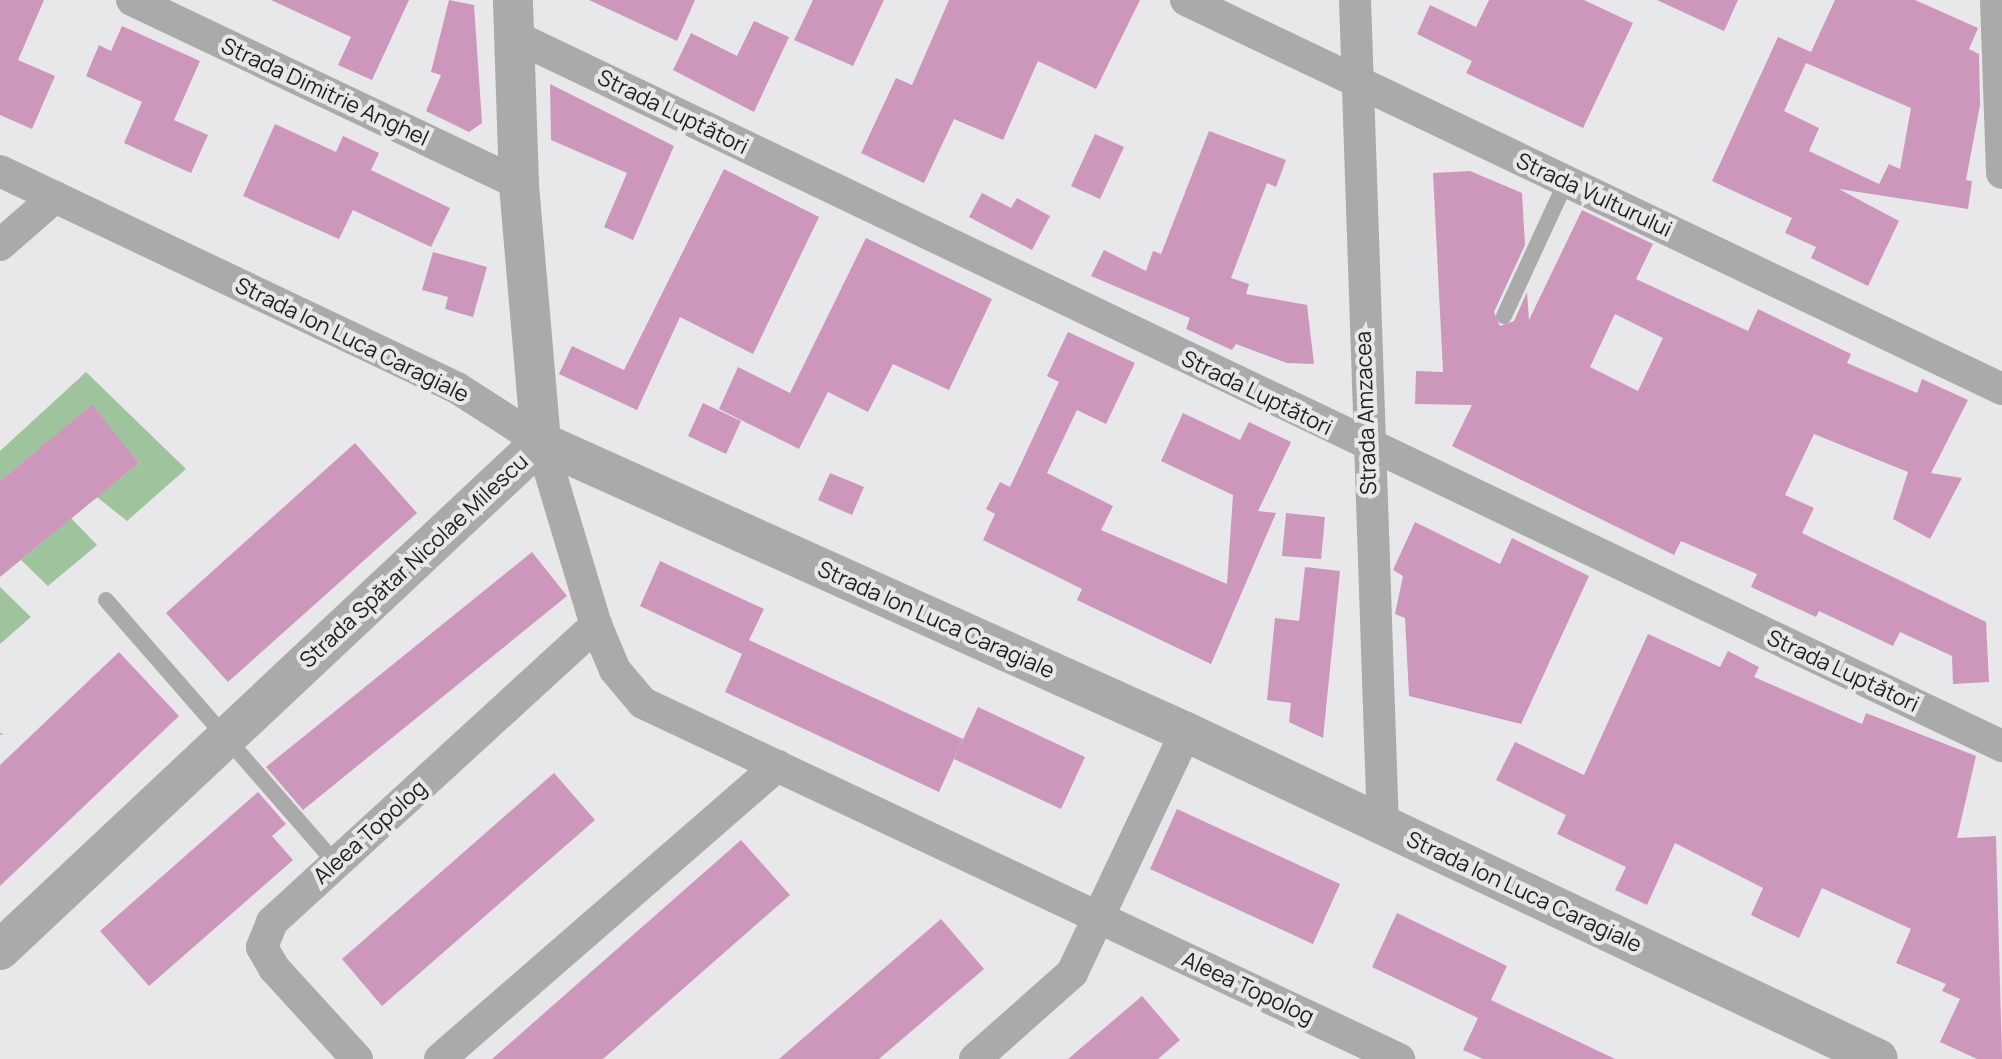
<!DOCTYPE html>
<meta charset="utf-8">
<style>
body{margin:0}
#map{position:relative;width:2002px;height:1059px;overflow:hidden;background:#e8e8ea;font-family:Manrope,sans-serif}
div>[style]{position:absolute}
.green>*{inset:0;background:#9fc49d}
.building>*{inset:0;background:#cc97bb}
.path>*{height:5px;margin-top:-2.5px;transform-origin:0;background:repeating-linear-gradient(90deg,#929293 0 4px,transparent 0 8px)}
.service>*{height:16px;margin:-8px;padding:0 8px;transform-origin:8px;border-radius:8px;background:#abaaaa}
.minor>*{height:32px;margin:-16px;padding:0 16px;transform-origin:16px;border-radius:16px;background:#abaaaa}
.tertiary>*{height:40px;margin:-20px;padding:0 20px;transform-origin:20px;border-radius:20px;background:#abaaaa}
span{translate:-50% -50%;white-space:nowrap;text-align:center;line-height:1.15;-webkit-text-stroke:8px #e8e8ea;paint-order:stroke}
.street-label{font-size:22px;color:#1f1f1f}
</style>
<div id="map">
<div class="green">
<i style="clip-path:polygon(86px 372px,186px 469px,127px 521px,97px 497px,139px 463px,92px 406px,0 481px,0 451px)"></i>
<i style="clip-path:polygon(71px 518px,97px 545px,48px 586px,21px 560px)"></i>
<i style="clip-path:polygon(0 587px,31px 617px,0 644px)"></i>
</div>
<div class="building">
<i style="clip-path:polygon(0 0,44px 0,18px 60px,55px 76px,32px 129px,0 115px)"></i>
<i style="clip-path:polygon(271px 0,409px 0,372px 80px,338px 65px,351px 37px)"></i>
<i style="clip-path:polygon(449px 0,474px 5px,482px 123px,469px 132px,426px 111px,441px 75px,431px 72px)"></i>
<i style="clip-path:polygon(589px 0,695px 0,677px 41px)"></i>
<i style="clip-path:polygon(813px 0,884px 0,853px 66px,794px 40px)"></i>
<i style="clip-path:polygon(949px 0,1140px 0,1096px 89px,1038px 61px,1003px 140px,954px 119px,924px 183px,861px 153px,896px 78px,912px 85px)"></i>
<i style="clip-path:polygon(1489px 0,1584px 0,1633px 23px,1583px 128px,1466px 73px,1472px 61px,1417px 34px,1430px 5px,1476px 27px)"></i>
<i style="clip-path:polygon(1657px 0,1738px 0,1724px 31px)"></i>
<i style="clip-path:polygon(evenodd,1835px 0,1915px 0,1978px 28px,1969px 49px,1979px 54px,1980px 105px,1966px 180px,1972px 181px,1968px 209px,1839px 189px,1899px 221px,1868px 286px,1811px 258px,1816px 247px,1785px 233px,1792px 218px,1712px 181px,1778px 37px,1811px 52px,1835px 0,1806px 63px,1911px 108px,1900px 169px,1889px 164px,1879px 184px,1809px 151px,1819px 128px,1784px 111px,1806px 63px)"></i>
<i style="clip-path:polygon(754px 21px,789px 37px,754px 112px,673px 70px,691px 33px,737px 56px)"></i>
<i style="clip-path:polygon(122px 26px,200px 61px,174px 120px,208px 135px,191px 173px,124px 143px,142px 102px,86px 76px,99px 45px,111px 51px)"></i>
<i style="clip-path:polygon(550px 84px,674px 146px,633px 240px,604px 227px,627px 173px,551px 140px)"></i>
<i style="clip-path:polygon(275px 124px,336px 152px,343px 136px,379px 153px,371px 170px,450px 208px,431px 247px,353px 210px,339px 239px,243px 196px)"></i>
<i style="clip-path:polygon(1209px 131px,1286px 160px,1276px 187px,1267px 183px,1231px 278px,1249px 284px,1246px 294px,1307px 305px,1314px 364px,1287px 363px,1236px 344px,1232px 350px,1186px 329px,1190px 318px,1091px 276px,1104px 250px,1146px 271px,1153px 251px,1161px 254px)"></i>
<i style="clip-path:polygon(1095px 134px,1124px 147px,1100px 199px,1071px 186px)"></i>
<i style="clip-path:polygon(724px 169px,819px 217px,753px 354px,680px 317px,637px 410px,559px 374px,572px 346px,624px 370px)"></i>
<i style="clip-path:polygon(evenodd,1470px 171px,1522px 193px,1525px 245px,1494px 312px,1500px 326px,1514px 321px,1527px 292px,1529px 320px,1582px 210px,1653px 244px,1636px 279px,1748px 331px,1758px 309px,1851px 354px,1847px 363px,1917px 393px,1922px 379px,1968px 400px,1931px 473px,1962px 478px,1930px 539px,1893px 519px,1908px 472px,1814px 434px,1785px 495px,1814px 508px,1802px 533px,1986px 622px,1989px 682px,1953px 684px,1952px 656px,1900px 632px,1893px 646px,1819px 611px,1816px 617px,1751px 587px,1757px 574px,1681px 541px,1674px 555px,1452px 446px,1472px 405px,1415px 404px,1416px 371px,1443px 372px,1433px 173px,1470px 171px,1615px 314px,1663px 338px,1638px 391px,1590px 367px,1615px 314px)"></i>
<i style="clip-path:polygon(982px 193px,1011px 208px,1017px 198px,1050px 216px,1032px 250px,969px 217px)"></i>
<i style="clip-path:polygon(866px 238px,992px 299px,949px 390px,893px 364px,868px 412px,828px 392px,799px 449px,719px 409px,738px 367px,790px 393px)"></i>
<i style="clip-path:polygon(433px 252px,487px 267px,473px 317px,445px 309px,448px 297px,422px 290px)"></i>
<i style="clip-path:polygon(1068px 332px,1135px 363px,1106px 424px,1077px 410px,1047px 473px,1113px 506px,1101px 530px,1227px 584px,1233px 495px,1161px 461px,1183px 413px,1240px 440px,1249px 422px,1291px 442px,1258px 511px,1276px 513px,1211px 664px,1077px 600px,1082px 589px,983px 540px,995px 514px,986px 509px,1000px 482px,1010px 487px,1059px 382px,1047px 376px)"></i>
<i style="clip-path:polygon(703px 403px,741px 421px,726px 454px,688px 436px)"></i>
<i style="clip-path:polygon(92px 405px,139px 463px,0 577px,0 481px)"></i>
<i style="clip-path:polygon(355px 443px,417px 513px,228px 682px,166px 613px)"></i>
<i style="clip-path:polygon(830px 473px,864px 487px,852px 515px,818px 500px)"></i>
<i style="clip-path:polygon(1286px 513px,1325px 517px,1321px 559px,1282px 556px)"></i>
<i style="clip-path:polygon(1415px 522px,1500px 564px,1512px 538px,1589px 576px,1521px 724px,1409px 696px,1405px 618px,1395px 614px,1403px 576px,1393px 570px)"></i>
<i style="clip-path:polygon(532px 552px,567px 596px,303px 810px,266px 767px)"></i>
<i style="clip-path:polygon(660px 561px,764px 609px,749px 640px,963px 739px,939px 792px,725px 692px,742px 654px,640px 606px)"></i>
<i style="clip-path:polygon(1305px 567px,1340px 571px,1323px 738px,1289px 722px,1291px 703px,1267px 700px,1275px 618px,1299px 621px)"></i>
<i style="clip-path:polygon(1648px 634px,1720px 667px,1728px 651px,1759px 667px,1754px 677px,1862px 724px,1866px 713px,1976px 756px,1957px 838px,1996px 836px,2002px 1059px,1977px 1059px,1940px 1042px,1960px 999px,1942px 991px,1946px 984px,1896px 963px,1911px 929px,1822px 888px,1799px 938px,1751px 915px,1763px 888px,1675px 843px,1647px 905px,1615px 890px,1626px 867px,1557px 834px,1566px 815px,1496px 780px,1515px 742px,1584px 775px)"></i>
<i style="clip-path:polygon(119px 652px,179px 716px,0 886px,0 765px)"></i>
<i style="clip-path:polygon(978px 707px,1085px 757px,1061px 809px,954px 759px)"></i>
<i style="clip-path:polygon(554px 773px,595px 820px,382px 1006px,342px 959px)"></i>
<i style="clip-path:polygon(258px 792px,286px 824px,272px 836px,293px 860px,149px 986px,100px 931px)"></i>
<i style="clip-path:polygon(1177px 809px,1340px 884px,1313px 944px,1150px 869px)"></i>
<i style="clip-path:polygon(741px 840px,790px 895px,603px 1059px,492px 1059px)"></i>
<i style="clip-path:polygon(1397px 913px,1507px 966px,1491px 1000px,1615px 1059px,1483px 1059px,1463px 1050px,1478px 1018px,1372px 967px)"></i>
<i style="clip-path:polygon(941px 919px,984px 969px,879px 1059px,779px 1059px)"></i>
<i style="clip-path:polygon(1142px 996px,1180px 1040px,1158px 1059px,1068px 1059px)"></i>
</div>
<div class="path">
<i style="left:0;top:733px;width:1px;rotate:90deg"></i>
</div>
<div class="service">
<i style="left:1504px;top:316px;width:148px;rotate:-65.2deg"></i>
<i style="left:106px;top:600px;width:350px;rotate:48.9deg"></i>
</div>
<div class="minor">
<i style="left:132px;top:0;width:429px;rotate:25.4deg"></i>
<i style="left:1186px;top:0;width:904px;rotate:25.49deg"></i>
<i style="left:1355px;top:0;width:826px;rotate:88.06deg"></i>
<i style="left:1996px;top:0;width:173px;rotate:88deg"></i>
<i style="left:514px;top:36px;width:1649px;rotate:25.51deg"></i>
<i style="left:0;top:171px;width:506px;rotate:25.4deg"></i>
<i style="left:457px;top:388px;width:100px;rotate:32.7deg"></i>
<i style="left:541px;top:442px;width:191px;rotate:73.3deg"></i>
<i style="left:596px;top:625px;width:49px;rotate:67.1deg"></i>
<i style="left:615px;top:670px;width:43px;rotate:49.7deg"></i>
<i style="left:643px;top:703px;width:836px;rotate:25.22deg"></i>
<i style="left:0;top:245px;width:73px;rotate:-41.1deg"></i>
<i style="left:357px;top:1059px;width:123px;rotate:-132.4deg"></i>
<i style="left:274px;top:968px;width:24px;rotate:-120deg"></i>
<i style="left:262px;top:947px;width:27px;rotate:-68deg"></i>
<i style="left:272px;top:922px;width:440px;rotate:-42.5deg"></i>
<i style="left:440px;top:1059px;width:447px;rotate:-41deg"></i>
<i style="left:975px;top:1059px;width:130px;rotate:-41.6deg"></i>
<i style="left:1072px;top:973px;width:267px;rotate:-64.7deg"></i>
</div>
<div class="tertiary">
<i style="left:541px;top:442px;width:707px;rotate:24.21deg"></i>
<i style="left:1186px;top:732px;width:765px;rotate:25.29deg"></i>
<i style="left:0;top:950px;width:742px;rotate:-43.2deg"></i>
<i style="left:541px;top:442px;width:259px;rotate:-94.9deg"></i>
<i style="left:519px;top:184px;width:184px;rotate:-91.9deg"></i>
</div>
<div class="street-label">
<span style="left:325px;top:92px;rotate:25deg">Strada Dimitrie Anghel</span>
<span style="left:673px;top:112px;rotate:26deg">Strada Luptători</span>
<span style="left:1594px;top:195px;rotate:25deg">Strada Vulturului</span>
<span style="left:352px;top:340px;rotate:26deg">Strada Ion Luca Caragiale</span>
<span style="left:1257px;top:393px;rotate:26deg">Strada Luptători</span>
<span style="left:1366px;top:413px;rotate:-92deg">Strada Amzacea</span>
<span style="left:414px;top:561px;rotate:-43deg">Strada Spătar Nicolae Milescu</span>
<span style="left:936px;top:620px;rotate:24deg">Strada Ion Luca Caragiale</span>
<span style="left:1843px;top:671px;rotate:25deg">Strada Luptători</span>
<span style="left:370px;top:832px;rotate:-42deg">Aleea Topolog</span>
<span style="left:1524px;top:892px;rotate:25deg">Strada Ion Luca Caragiale</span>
<span style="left:1248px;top:988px;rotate:25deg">Aleea Topolog</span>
</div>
</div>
